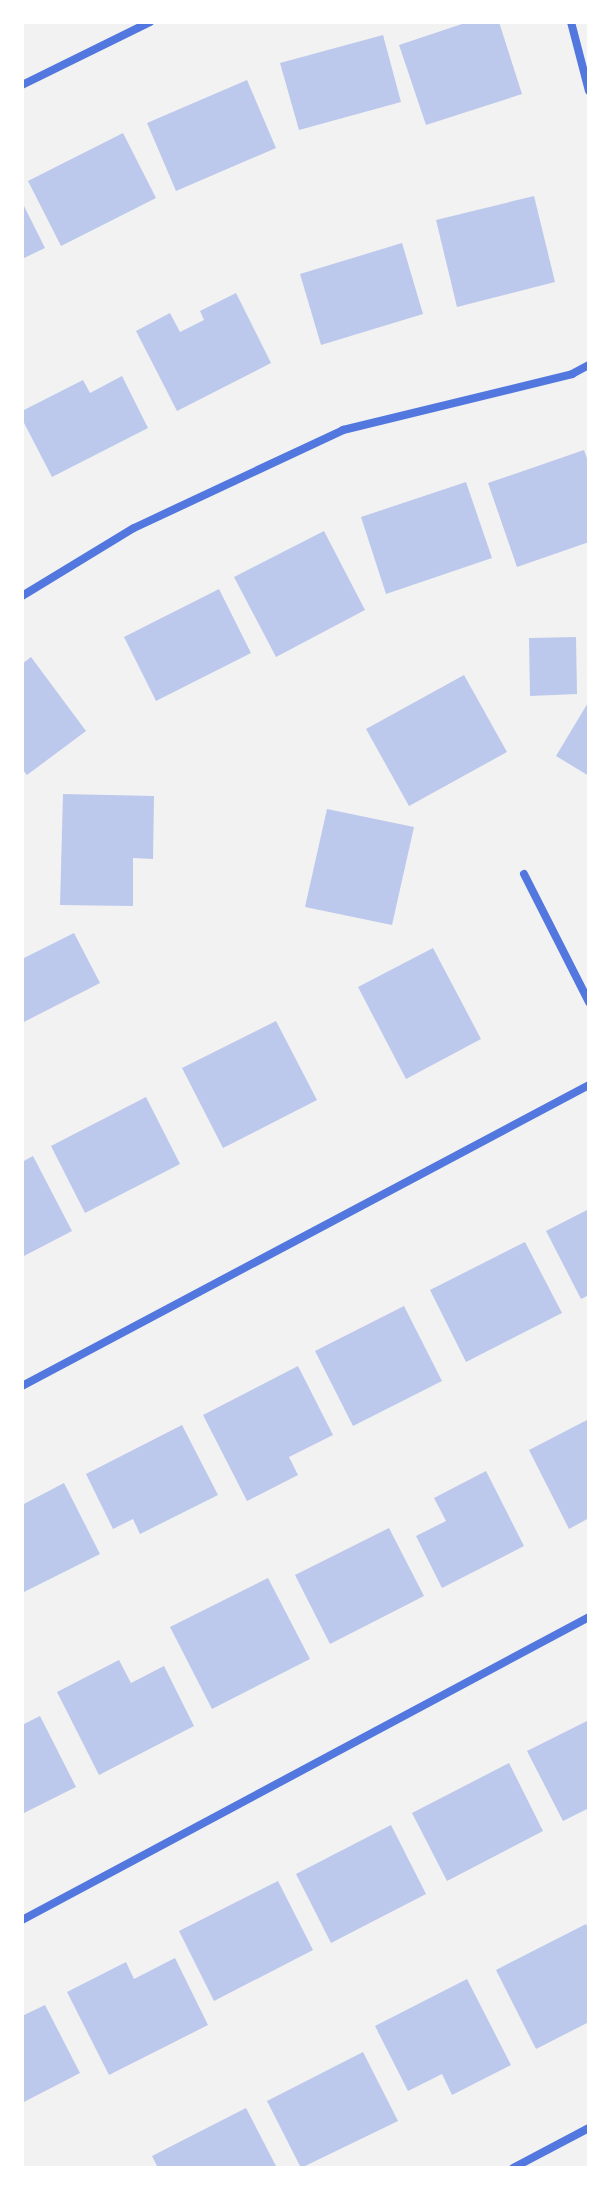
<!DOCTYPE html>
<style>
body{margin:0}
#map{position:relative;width:611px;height:2190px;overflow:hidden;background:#f2f2f2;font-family:Lato,sans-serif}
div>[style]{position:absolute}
.building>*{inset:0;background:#bdc9ec}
.minor>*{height:8px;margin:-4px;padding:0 4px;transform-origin:4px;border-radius:4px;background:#5277de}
span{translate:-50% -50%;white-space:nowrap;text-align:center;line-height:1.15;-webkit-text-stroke:6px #fff;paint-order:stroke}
.frame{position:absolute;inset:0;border:24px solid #fff;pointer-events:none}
</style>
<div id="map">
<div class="building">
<i style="clip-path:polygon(468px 22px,499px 22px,522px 94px,426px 125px,399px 45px)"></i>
<i style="clip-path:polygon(383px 35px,401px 102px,299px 130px,280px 63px)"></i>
<i style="clip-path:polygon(247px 80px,276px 148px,176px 191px,147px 123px)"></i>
<i style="clip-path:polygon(123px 133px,156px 198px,61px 246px,28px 181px)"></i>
<i style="clip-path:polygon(534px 196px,555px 282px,457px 307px,436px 220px)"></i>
<i style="clip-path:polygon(22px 202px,45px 248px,22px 259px)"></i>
<i style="clip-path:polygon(402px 243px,423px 314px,321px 345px,300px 274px)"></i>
<i style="clip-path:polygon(236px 293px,271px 363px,177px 411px,136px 331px,170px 313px,180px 332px,204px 320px,200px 311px)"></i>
<i style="clip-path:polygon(122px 376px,148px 428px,52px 477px,22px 419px,22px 411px,83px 380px,90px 393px)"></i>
<i style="clip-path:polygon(584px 450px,589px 464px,589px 542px,517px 567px,488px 483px)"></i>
<i style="clip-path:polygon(466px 482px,492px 558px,386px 594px,361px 517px)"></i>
<i style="clip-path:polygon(324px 531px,365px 610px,276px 657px,234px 577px)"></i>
<i style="clip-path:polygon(219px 589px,251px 653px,156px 701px,124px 637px)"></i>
<i style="clip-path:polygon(576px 637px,577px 694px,530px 696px,529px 638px)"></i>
<i style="clip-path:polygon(31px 657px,86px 731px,27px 775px,22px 769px,22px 664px)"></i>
<i style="clip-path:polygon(464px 675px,507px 752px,409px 806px,366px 729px)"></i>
<i style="clip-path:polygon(589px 701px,589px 776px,556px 756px)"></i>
<i style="clip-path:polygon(63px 794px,154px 796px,153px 859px,133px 858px,133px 906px,60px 905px)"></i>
<i style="clip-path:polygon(327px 809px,414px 827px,392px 925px,305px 907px)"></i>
<i style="clip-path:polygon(74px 933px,100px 983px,22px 1023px,22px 959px)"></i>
<i style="clip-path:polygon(433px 948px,481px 1039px,406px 1079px,358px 987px)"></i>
<i style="clip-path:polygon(276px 1021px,317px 1100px,223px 1148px,182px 1068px)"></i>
<i style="clip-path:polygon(146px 1097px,180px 1164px,85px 1213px,51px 1146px)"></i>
<i style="clip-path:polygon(33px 1156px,72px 1231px,22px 1257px,22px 1162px)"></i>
<i style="clip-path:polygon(589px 1209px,589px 1295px,581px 1299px,546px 1231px)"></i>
<i style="clip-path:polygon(525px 1242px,562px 1313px,466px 1362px,430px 1290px)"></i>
<i style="clip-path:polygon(404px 1306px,442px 1381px,353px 1426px,315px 1351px)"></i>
<i style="clip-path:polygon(298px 1366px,333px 1435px,289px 1457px,298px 1475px,247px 1501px,203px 1415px)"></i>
<i style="clip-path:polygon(589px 1419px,589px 1518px,569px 1529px,529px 1450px)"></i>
<i style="clip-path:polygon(182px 1425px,218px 1495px,140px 1534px,133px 1519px,113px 1529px,86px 1474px)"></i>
<i style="clip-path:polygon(486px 1471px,524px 1546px,442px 1588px,416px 1536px,446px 1521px,434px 1498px)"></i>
<i style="clip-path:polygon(64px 1483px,100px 1554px,22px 1593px,22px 1505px)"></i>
<i style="clip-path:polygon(389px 1528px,424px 1596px,330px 1644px,295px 1575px)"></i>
<i style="clip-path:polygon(268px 1578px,310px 1659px,212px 1709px,170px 1627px)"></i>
<i style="clip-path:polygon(119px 1660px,131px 1683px,164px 1666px,194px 1726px,99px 1775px,57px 1692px)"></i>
<i style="clip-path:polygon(40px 1716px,76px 1787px,22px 1814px,22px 1725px)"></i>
<i style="clip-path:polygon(589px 1720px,589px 1808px,563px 1821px,527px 1751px)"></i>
<i style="clip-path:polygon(509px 1763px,543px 1831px,447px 1881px,412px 1813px)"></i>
<i style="clip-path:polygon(391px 1825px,426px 1894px,331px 1943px,296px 1874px)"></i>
<i style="clip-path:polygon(278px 1881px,313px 1950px,214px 2001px,179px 1931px)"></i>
<i style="clip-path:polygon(586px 1924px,589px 1930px,589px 2022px,536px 2049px,496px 1970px)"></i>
<i style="clip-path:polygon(175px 1958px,208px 2025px,109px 2075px,67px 1992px,126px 1962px,134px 1979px)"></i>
<i style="clip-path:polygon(467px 1979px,511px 2065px,452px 2095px,442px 2074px,408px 2091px,375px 2026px)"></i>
<i style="clip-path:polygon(45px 2005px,80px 2073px,22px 2103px,22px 2016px)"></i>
<i style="clip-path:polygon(363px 2052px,398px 2121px,301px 2168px,267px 2101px)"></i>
<i style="clip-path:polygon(246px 2108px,277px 2168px,158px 2168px,152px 2156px)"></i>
</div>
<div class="minor">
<i style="left:571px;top:22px;width:71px;rotate:75.4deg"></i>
<i style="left:22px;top:85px;width:143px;rotate:-26.2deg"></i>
<i style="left:22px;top:596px;width:131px;rotate:-31.3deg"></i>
<i style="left:134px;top:528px;width:231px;rotate:-25.1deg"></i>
<i style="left:343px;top:430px;width:236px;rotate:-13.7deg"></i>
<i style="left:572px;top:374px;width:19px;rotate:-28deg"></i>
<i style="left:524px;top:874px;width:144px;rotate:63.1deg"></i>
<i style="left:22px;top:1386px;width:642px;rotate:-27.96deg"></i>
<i style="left:22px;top:1920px;width:643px;rotate:-28.12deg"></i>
<i style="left:513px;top:2168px;width:86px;rotate:-27.8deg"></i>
</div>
<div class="frame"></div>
</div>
